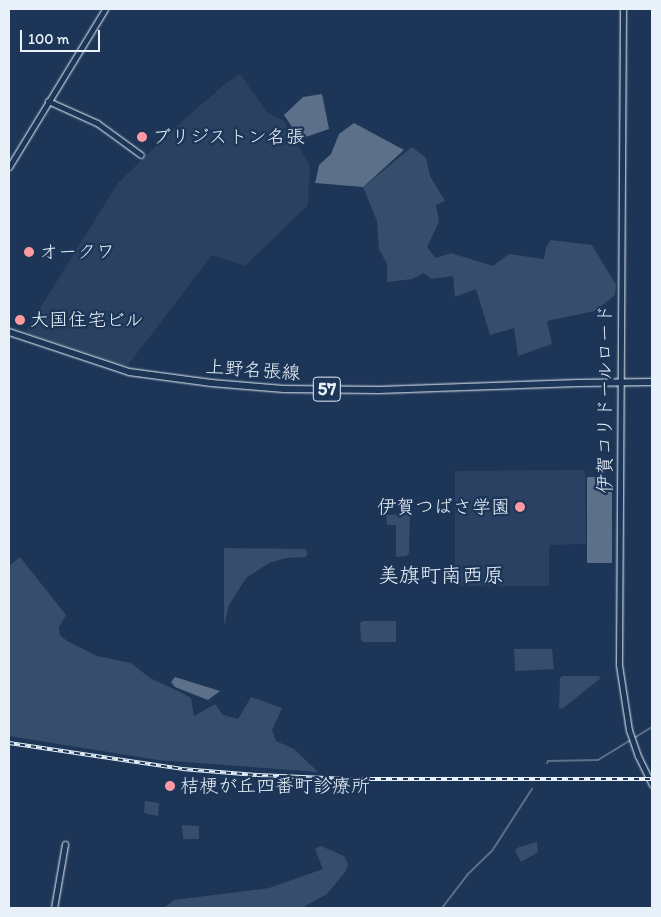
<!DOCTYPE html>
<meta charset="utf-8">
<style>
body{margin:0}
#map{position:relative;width:661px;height:917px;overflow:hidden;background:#1d3557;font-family:Itim,"Klee One",sans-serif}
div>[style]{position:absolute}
.built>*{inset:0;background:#2a4162}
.green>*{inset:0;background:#374d6c}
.water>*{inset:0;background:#5d7089}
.stream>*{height:2px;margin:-1px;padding:0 1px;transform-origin:1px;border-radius:1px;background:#5d7089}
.roads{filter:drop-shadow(0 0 1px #e8f1f8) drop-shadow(0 0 1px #e8f1f8)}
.minor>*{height:5px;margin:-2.5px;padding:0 2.5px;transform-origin:2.5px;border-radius:2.5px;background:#1d3557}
.major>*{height:6px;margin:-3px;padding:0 3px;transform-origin:3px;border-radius:3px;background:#1d3557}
.rail>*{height:4px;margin-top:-2px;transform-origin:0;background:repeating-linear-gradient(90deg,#1d3557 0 5.5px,#e8f1f8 0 11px);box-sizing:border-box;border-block:1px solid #e8f1f8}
.dots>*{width:14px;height:14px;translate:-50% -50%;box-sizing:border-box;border:2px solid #1d3557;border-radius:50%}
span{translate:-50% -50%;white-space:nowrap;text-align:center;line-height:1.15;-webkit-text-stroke:5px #1d3557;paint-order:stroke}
.shield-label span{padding:1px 4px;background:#1d3557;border:1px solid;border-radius:4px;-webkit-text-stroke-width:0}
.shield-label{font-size:18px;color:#e8f1f8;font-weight:700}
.poi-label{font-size:19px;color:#e8f1f8}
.left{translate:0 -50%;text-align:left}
.right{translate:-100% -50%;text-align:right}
.street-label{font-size:19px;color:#e8f1f8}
.quarter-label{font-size:21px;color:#e8f1f8}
.frame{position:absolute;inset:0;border:10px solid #e8f1f8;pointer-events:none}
.scale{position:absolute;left:20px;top:30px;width:80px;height:22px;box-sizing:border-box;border:2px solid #e8f1f8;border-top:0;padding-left:6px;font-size:15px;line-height:18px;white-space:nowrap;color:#e8f1f8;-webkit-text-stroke:4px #1d3557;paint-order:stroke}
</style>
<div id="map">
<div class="built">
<i style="clip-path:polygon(240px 74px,268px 113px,284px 121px,310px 166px,308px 205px,245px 266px,212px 255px,128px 365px,122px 365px,29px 334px,26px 331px,118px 183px,178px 125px,225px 84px)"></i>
<i style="clip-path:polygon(585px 470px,586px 544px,549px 545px,549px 586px,455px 586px,455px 471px)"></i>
</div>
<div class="green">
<i style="clip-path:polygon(412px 147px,426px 158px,430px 176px,445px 201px,436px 205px,439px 222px,427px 247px,436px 258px,451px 253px,493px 266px,509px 254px,544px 259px,546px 247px,551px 240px,592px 245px,616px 285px,615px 295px,595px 311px,547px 321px,552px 344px,518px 356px,514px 328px,490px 335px,476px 289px,455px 297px,453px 276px,431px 279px,424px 273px,412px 279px,387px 282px,387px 264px,379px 249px,377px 221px,363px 187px)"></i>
<i style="clip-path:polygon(410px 514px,409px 553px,406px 556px,396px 557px,396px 525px,387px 525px,386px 515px)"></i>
<i style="clip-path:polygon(224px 548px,305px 549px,308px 554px,305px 557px,286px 558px,269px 563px,246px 578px,229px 605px,224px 626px)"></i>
<i style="clip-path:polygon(20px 557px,66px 615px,59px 627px,60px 635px,67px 641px,97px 656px,131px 663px,150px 678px,184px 694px,191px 698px,194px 716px,215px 704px,223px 715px,238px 719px,251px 697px,282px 708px,272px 730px,276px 741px,294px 749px,318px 772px,158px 760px,9px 736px,9px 566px)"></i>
<i style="clip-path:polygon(363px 621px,396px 621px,396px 642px,363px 642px,361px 640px,360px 623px)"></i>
<i style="clip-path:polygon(514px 649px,552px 649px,554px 669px,515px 671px)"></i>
<i style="clip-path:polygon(563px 676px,598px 676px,601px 678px,562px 709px,559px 708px,560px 678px)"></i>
<i style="clip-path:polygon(145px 801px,159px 803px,158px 816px,144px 813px)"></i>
<i style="clip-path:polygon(182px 825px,199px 826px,199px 839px,183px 839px)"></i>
<i style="clip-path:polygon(537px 842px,538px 852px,521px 862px,515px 850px,519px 847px)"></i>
<i style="clip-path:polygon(321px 846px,344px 856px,348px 864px,346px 871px,327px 894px,302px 908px,164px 908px,174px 900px,269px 888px,323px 869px,315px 849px)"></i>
</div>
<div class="water">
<i style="clip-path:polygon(322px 94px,329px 129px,300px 139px,284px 115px,303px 97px)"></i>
<i style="clip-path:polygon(354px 123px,404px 150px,363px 187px,315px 183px,319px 165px,331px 154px,339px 134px)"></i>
<i style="clip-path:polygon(587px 477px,603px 477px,604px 484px,612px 485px,612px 563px,587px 563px)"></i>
<i style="clip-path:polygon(175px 677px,220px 691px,208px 700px,175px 687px,171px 682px)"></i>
</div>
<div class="stream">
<i style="left:547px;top:763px;width:2px;rotate:-63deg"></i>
<i style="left:548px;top:761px;width:50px;rotate:-1.1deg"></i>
<i style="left:598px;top:760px;width:63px;rotate:-31.4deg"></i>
<i style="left:442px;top:908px;width:43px;rotate:-52.6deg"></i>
<i style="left:468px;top:874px;width:33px;rotate:-44deg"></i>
<i style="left:492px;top:851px;width:74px;rotate:-57.2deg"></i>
</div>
<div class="roads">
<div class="minor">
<i style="left:623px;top:9px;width:656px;rotate:90.35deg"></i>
<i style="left:619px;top:665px;width:66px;rotate:81.3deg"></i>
<i style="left:629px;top:730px;width:28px;rotate:71deg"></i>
<i style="left:638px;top:756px;width:32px;rotate:64deg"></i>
<i style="left:48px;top:101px;width:54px;rotate:24.2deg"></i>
<i style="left:97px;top:123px;width:54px;rotate:36deg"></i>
<i style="left:9px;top:167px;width:185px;rotate:-58.7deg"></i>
<i style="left:54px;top:908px;width:65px;rotate:-80.2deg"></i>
</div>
<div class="major">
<i style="left:9px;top:332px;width:126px;rotate:18.4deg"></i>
<i style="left:129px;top:372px;width:83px;rotate:7.6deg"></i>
<i style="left:211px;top:383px;width:73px;rotate:4.7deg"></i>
<i style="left:284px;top:389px;width:95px;rotate:0.6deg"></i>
<i style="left:379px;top:390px;width:199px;rotate:-2deg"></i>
<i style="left:578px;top:383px;width:74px;rotate:-0.8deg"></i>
</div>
</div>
<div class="rail">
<i style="left:9px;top:743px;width:175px;rotate:8.5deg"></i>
<i style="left:182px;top:769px;width:75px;rotate:4.6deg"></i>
<i style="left:257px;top:775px;width:91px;rotate:2.5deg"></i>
<i style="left:348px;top:779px;width:304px"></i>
</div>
<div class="dots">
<i style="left:142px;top:137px;background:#ff9aa2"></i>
<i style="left:29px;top:252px;background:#ff9aa2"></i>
<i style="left:20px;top:320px;background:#ff9aa2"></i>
<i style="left:520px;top:507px;background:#ff9aa2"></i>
<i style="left:170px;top:786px;background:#ff9aa2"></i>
</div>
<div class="shield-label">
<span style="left:327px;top:389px">57</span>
</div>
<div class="poi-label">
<span class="left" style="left:152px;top:137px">ブリジストン名張</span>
<span class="left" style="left:39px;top:252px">オークワ</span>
<span class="left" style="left:30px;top:320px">大国住宅ビル</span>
<span class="right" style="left:510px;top:507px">伊賀つばさ学園</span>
<span class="left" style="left:180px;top:786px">桔梗が丘四番町診療所</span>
</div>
<div class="street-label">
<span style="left:253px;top:370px;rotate:4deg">上野名張線</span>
<span style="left:605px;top:399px;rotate:-90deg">伊賀コリドールロード</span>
</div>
<div class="quarter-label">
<span style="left:441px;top:575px">美旗町南西原</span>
</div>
<div class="frame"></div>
<div class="scale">100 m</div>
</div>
